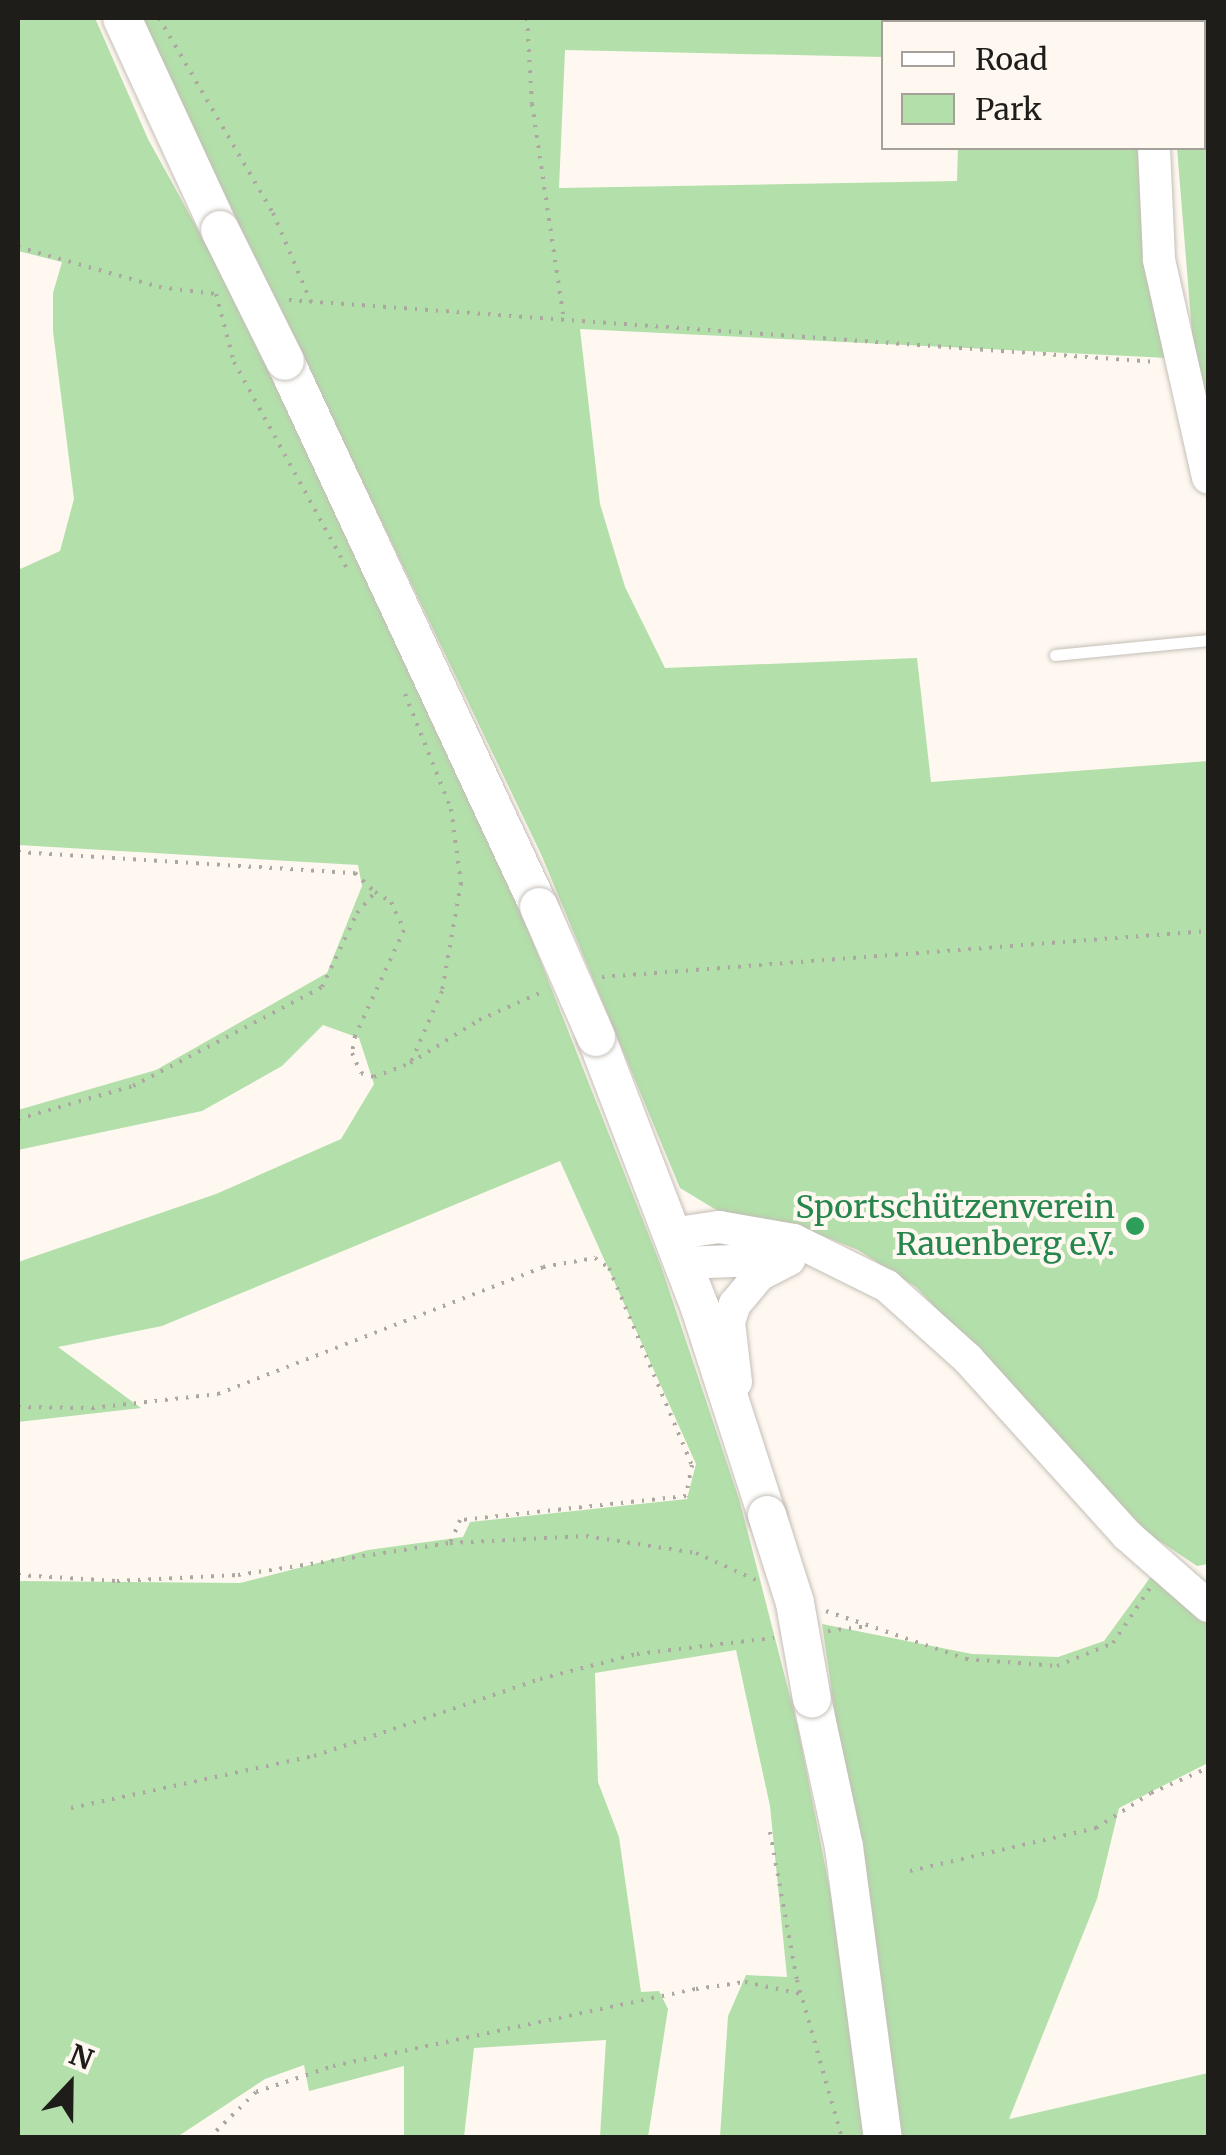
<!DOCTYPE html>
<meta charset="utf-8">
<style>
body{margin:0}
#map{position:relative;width:1226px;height:2155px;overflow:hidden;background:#fef8f0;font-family:Merriweather,serif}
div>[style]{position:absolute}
.green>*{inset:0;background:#b3dfaa}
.path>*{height:4px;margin-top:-2px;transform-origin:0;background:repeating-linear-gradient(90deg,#aca7a1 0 2.5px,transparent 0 10.5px)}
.roads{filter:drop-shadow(0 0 2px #c4beb7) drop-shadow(0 0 2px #c4beb7)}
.lane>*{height:11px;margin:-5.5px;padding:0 5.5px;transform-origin:5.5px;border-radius:5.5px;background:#fff}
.secondary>*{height:32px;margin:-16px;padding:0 16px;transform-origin:16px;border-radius:16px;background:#fff}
.primary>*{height:38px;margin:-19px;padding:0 19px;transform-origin:19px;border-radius:19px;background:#fff}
.bridges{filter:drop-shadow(0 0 2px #c4beb7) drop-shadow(0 0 2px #c4beb7)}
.primary-bridge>*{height:38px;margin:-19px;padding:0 19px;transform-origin:19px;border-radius:19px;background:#fff}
.dots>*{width:28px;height:28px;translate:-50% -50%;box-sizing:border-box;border:5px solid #fef8f0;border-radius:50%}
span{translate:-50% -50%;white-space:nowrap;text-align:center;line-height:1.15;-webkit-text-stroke:8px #fef8f0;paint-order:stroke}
.leisure-label{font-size:32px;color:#27864d}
.right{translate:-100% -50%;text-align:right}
.frame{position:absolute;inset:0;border:20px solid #1f1d1a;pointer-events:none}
.legend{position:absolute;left:881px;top:20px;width:325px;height:130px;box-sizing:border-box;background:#fef8f0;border:2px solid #a5a09a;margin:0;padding:12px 18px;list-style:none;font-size:30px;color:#1f1d1a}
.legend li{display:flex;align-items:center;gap:20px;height:50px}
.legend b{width:50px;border:2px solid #a5a09a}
.north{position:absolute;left:20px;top:2035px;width:100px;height:100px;-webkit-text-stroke:8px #fef8f0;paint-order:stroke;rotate:22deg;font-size:28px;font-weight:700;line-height:40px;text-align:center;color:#1f1d1a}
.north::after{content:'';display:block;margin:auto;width:35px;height:45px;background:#1f1d1a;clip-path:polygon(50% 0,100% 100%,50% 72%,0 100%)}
</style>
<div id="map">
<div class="green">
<i style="clip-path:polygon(18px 18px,95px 18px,148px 139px,230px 288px,464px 767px,661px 1266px,740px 1502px,798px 1728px,851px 1997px,869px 2137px,720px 2137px,728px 2016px,746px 1975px,787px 1977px,770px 1806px,736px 1650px,595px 1673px,598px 1782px,619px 1837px,641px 1992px,659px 1991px,668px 2009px,648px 2137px,600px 2137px,606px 2040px,474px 2048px,464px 2137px,404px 2137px,404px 2066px,309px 2091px,304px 2065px,265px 2079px,177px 2137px,18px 2137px,18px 1581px,240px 1583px,368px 1550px,463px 1537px,470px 1522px,687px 1499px,696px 1464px,560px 1161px,162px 1326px,58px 1347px,141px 1408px,18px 1422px,18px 1262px,216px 1194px,341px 1139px,374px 1084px,359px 1038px,323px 1025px,282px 1066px,202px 1111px,18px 1150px,18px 1110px,156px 1070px,327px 973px,362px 886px,358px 865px,18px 845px,18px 570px,60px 551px,74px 499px,53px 331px,53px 293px,62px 262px,18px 251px)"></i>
<i style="clip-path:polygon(140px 18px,1143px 18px,884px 22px,883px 57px,565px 50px,559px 188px,957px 181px,958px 148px,1139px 148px,1168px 358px,580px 329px,600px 504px,625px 587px,665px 668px,917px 658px,931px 782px,1208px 761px,1208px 1564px,1197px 1566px,1149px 1534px,916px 1287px,858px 1250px,821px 1235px,723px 1214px,680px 1188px,541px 854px)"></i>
<i style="clip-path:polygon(1179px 18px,1208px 18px,1208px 404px,1194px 357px,1177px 148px,1204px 148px,1204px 22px)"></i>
<i style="clip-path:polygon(1152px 1575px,1208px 1615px,1208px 1763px,1119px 1808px,1097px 1899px,1009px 2119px,1208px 2073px,1208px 2137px,896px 2137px,822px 1624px,972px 1654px,1058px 1657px,1104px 1641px)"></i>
</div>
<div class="path">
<i style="left:159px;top:18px;width:226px;rotate:59.7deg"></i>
<i style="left:273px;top:213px;width:97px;rotate:66.9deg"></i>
<i style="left:527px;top:18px;width:86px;rotate:86.7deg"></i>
<i style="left:532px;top:104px;width:218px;rotate:81.6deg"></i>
<i style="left:18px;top:247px;width:147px;rotate:15.8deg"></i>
<i style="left:159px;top:287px;width:57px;rotate:7deg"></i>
<i style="left:216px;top:294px;width:70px;rotate:75.2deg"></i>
<i style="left:234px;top:362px;width:235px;rotate:61.3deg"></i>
<i style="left:289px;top:300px;width:870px;rotate:4.09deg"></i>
<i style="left:405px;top:694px;width:124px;rotate:68.2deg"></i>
<i style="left:451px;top:809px;width:75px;rotate:82.3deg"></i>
<i style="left:461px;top:883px;width:110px;rotate:100deg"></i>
<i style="left:442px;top:991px;width:77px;rotate:113.6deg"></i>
<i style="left:18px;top:852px;width:338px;rotate:3.6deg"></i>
<i style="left:355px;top:873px;width:28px;rotate:44deg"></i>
<i style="left:602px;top:977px;width:608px;rotate:-4.34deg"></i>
<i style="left:18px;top:1119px;width:120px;rotate:-16deg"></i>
<i style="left:133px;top:1086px;width:213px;rotate:-27.6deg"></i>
<i style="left:322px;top:987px;width:82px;rotate:-64.7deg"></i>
<i style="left:357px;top:913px;width:28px;rotate:-49deg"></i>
<i style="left:375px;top:892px;width:19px;rotate:32deg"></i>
<i style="left:391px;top:902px;width:31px;rotate:65deg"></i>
<i style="left:404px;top:930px;width:117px;rotate:114.8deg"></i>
<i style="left:355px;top:1036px;width:17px;rotate:100deg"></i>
<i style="left:352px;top:1053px;width:22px;rotate:66deg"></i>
<i style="left:361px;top:1073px;width:14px;rotate:17deg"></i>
<i style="left:374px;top:1077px;width:39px;rotate:-21deg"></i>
<i style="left:410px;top:1063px;width:81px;rotate:-31.9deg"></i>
<i style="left:479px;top:1020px;width:71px;rotate:-24deg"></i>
<i style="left:18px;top:1407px;width:74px;rotate:0.8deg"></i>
<i style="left:92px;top:1408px;width:127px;rotate:-6.3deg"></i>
<i style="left:218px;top:1394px;width:349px;rotate:-21.3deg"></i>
<i style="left:543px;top:1267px;width:53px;rotate:-9.8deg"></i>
<i style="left:595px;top:1258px;width:17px;rotate:36deg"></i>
<i style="left:609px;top:1268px;width:214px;rotate:67.2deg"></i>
<i style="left:692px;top:1465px;width:32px;rotate:101deg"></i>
<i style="left:686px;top:1496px;width:227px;rotate:173.9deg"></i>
<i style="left:460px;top:1520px;width:25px;rotate:113deg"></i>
<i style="left:450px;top:1543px;width:136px;rotate:-2.9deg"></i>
<i style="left:586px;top:1536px;width:111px;rotate:8.8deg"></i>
<i style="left:696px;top:1553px;width:68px;rotate:24.3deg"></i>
<i style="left:18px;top:1575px;width:99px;rotate:3.5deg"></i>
<i style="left:117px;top:1581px;width:121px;rotate:-2.8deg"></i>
<i style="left:238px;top:1575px;width:214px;rotate:-8.6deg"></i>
<i style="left:826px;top:1611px;width:148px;rotate:18.9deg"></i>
<i style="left:966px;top:1659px;width:91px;rotate:4.4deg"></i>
<i style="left:1057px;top:1666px;width:61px;rotate:-22.3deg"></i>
<i style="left:1113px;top:1643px;width:66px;rotate:-56.1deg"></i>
<i style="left:828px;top:1631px;width:35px;rotate:-7deg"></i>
<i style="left:71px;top:1808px;width:249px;rotate:-12.1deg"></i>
<i style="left:314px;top:1756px;width:239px;rotate:-18.8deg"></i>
<i style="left:540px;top:1679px;width:100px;rotate:-14.5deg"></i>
<i style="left:637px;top:1654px;width:138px;rotate:-6.7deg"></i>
<i style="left:770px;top:1832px;width:150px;rotate:79.7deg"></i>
<i style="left:797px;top:1980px;width:164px;rotate:74.1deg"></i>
<i style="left:910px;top:1871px;width:191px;rotate:-13deg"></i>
<i style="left:1096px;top:1828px;width:65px;rotate:-32.5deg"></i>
<i style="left:1151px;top:1793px;width:62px;rotate:-23.7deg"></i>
<i style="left:209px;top:2138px;width:66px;rotate:-44.4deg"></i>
<i style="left:256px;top:2092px;width:81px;rotate:-18.7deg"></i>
<i style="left:333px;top:2066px;width:371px;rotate:-12deg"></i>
<i style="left:696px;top:1989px;width:49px;rotate:-8.1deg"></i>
<i style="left:745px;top:1982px;width:57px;rotate:12.1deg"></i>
</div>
<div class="roads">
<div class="lane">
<i style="left:1055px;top:655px;width:154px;rotate:-5.6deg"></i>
</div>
<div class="secondary">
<i style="left:1158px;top:22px;width:4px;rotate:-90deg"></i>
<i style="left:1154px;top:148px;width:112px;rotate:87.4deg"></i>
<i style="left:1159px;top:260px;width:223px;rotate:77.3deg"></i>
<i style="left:671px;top:1234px;width:49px;rotate:-8.3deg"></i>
<i style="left:719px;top:1227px;width:76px;rotate:9.8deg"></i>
<i style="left:794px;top:1240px;width:104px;rotate:26.3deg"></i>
<i style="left:887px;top:1286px;width:109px;rotate:42deg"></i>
<i style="left:968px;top:1359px;width:237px;rotate:47.9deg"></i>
<i style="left:1127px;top:1535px;width:108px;rotate:41.2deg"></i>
<i style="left:681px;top:1263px;width:105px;rotate:-2.2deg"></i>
<i style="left:736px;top:1382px;width:60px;rotate:-96.7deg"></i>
<i style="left:729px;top:1322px;width:19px;rotate:-72deg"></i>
<i style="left:735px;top:1304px;width:38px;rotate:-50deg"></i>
<i style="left:759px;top:1275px;width:34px;rotate:-27deg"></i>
</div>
<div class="primary">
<i style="left:122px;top:18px;width:234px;rotate:65.2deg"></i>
<i style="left:285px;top:361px;width:602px;rotate:65.05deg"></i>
<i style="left:596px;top:1037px;width:290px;rotate:69deg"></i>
<i style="left:700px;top:1308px;width:218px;rotate:72.1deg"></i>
<i style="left:812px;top:1699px;width:151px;rotate:77.8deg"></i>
<i style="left:844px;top:1847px;width:294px;rotate:82.4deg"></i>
</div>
</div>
<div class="bridges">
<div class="primary-bridge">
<i style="left:220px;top:230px;width:146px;rotate:63.6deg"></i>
<i style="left:539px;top:907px;width:142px;rotate:66.3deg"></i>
<i style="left:767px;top:1515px;width:92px;rotate:72.3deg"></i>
<i style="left:795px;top:1603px;width:97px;rotate:80deg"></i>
</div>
</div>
<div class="dots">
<i style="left:1135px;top:1226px;background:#2e9e5b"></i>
</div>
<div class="leisure-label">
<span class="right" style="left:1115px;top:1226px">Sportschützenverein<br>Rauenberg e.V.</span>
</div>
<div class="frame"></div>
<ul class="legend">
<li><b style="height:12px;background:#fff"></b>Road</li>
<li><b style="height:28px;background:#b3dfaa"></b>Park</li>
</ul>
<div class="north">N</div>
</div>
